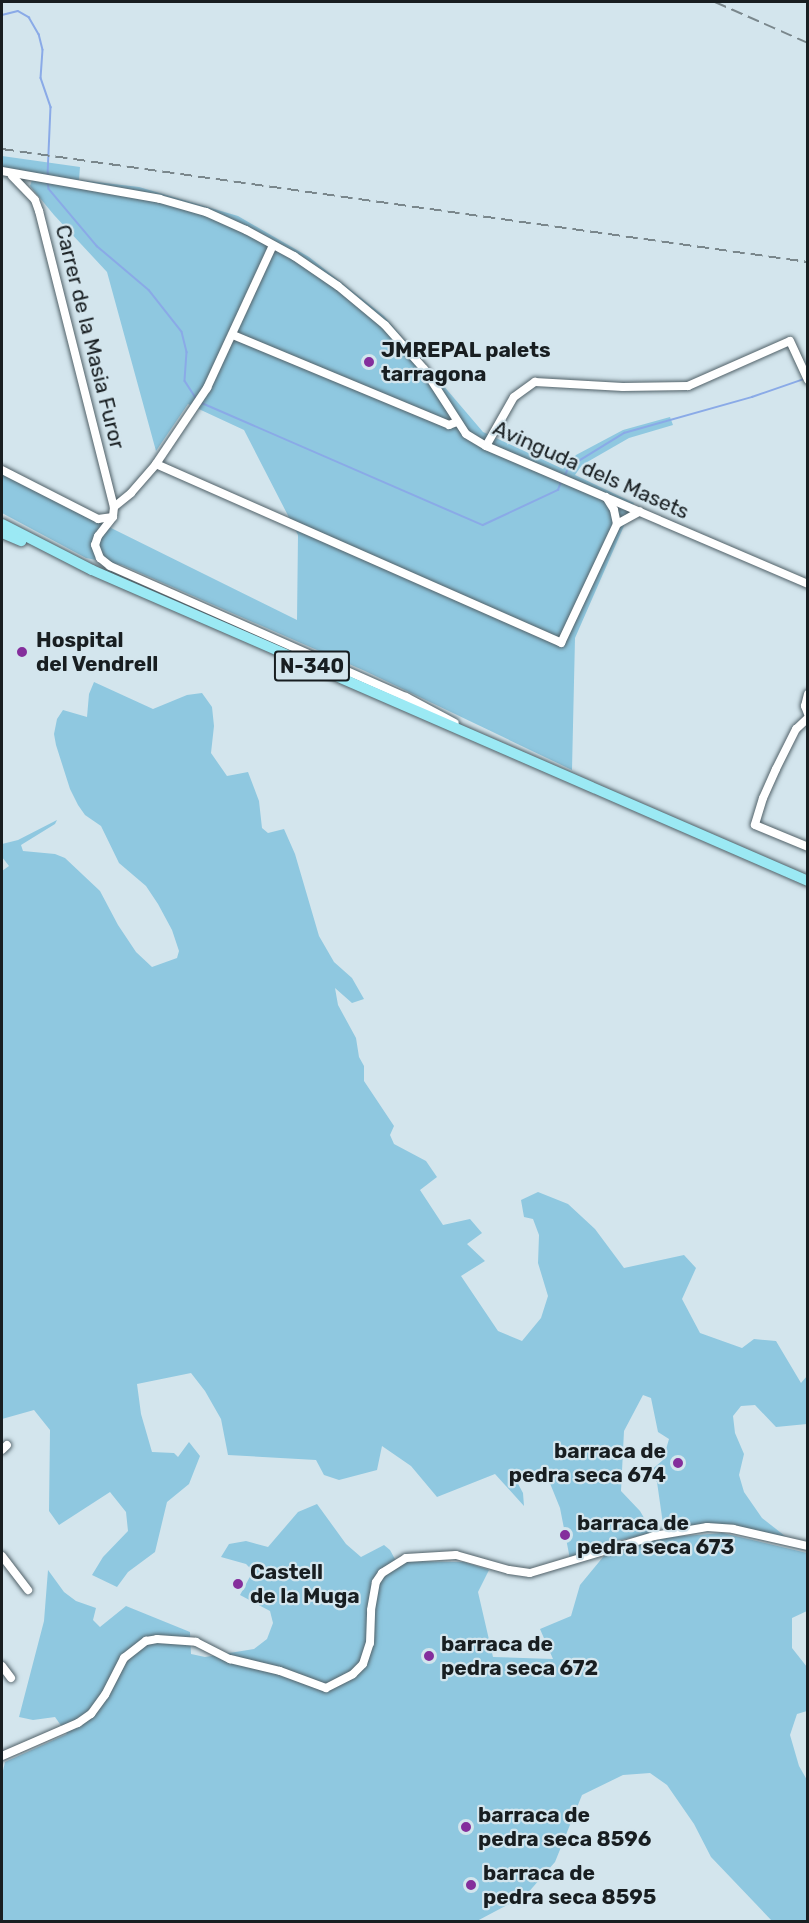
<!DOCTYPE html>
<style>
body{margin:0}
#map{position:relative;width:809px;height:1923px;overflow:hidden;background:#d3e5ed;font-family:Rubik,sans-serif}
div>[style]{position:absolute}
.green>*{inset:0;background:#8fc8e0}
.stream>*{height:1.5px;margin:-0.75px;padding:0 0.75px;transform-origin:0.75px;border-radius:0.75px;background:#8aaae7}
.roads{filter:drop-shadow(0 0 2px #516168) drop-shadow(0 0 2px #516168)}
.minor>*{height:8px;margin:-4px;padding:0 4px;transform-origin:4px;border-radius:4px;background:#fff}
.major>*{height:10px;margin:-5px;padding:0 5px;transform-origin:5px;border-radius:5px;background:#9be9f4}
.rail>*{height:1.5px;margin-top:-0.75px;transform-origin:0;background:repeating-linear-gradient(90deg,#7a878c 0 12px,transparent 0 18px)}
.dots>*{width:16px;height:16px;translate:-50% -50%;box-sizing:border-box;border:3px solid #d3e5ed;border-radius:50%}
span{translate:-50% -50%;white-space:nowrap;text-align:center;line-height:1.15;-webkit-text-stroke:4.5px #d3e5ed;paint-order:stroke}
.shield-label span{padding:2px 4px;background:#d3e5ed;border:2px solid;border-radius:4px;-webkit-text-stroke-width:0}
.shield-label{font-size:20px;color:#181e21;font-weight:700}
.street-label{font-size:21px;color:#181e21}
.poi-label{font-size:21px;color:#181e21;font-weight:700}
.left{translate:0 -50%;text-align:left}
.right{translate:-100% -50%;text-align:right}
.frame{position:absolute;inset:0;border:3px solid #181e21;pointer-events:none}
</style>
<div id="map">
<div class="green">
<i style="clip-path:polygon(2px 156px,80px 167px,79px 180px,139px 187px,238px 216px,309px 257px,384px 316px,483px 432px,563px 469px,576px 455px,623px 430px,670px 417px,673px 425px,629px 438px,582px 465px,575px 475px,634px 503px,575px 638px,572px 770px,365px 671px,122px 565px,86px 558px,2px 513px,2px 474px,297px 620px,298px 535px,244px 430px,188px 404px,156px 451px,107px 272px,54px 215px,30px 186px,34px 174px,2px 167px)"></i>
<i style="clip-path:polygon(94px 682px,153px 709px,187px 695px,202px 693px,212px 707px,214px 726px,211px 753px,227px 776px,248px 772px,259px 801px,262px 828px,268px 833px,284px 829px,295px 854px,319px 936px,334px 962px,352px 978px,364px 999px,352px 1003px,335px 988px,338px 1005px,356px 1038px,359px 1057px,364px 1066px,364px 1081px,394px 1126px,390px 1135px,394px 1144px,426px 1161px,437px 1177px,420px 1190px,443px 1225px,470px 1219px,482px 1233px,467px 1244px,485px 1261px,461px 1276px,498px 1331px,522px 1341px,541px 1318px,548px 1296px,538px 1263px,539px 1235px,533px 1219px,524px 1217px,521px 1200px,538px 1192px,568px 1204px,595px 1229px,624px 1268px,684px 1255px,696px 1268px,682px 1299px,700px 1333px,742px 1348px,754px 1339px,776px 1341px,801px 1383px,807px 1376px,807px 1424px,776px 1427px,755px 1405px,741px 1406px,733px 1416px,735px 1433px,744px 1454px,739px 1475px,744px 1492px,762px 1518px,799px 1547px,721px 1527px,664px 1531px,657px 1482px,648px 1473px,663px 1460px,669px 1439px,658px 1432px,651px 1398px,643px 1395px,624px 1431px,621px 1491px,640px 1511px,653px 1533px,597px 1545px,570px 1559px,560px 1508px,545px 1471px,511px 1471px,523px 1493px,524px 1506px,495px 1474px,437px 1497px,411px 1466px,382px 1446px,377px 1470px,339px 1480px,324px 1475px,316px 1460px,228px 1455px,221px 1419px,205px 1391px,191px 1373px,137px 1384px,141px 1414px,152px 1452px,174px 1453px,178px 1457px,189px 1442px,200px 1456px,189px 1484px,167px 1502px,155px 1552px,128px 1572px,117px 1587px,92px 1575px,103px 1557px,128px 1531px,126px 1512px,110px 1492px,59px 1525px,49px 1511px,50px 1430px,34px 1410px,2px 1419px,2px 871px,9px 866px,2px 857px,2px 844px,18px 840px,57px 820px,55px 824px,21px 845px,23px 851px,55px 854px,65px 858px,100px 891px,118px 925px,136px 952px,152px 967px,177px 958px,179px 951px,172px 930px,158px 904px,146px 886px,119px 863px,101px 826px,85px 815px,78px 805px,70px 789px,56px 745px,54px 734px,57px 719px,63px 710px,87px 717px,89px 694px)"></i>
<i style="clip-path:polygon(317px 1504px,346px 1544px,361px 1557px,384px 1545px,390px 1550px,396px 1561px,464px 1562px,489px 1570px,478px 1592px,493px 1657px,553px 1659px,540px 1629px,571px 1616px,580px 1585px,608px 1551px,670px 1537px,723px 1533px,807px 1553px,807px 1611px,792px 1618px,792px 1648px,807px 1667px,807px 1711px,797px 1714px,790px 1735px,799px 1766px,807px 1780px,807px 1921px,772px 1921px,711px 1857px,694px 1824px,667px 1785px,650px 1773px,623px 1775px,582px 1795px,555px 1862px,526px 1895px,477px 1921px,2px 1922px,2px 1775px,5px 1762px,67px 1734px,55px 1717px,33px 1720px,19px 1717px,44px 1621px,48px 1570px,64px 1592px,76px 1601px,96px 1608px,93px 1620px,100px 1627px,126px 1606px,190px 1632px,191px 1654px,205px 1657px,254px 1649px,267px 1639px,273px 1623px,270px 1611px,240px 1595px,253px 1571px,246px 1564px,221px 1557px,229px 1544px,246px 1541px,268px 1547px,298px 1512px)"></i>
</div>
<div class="stream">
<i style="left:2px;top:15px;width:16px;rotate:-14deg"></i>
<i style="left:18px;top:11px;width:13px;rotate:29deg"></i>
<i style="left:29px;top:17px;width:20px;rotate:60deg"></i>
<i style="left:39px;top:34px;width:16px;rotate:76deg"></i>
<i style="left:43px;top:50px;width:28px;rotate:94deg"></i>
<i style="left:41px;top:78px;width:31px;rotate:71deg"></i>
<i style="left:51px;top:107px;width:70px;rotate:92.5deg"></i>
<i style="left:48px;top:181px;width:8px;rotate:83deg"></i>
<i style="left:49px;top:189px;width:75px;rotate:49.9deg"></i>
<i style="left:97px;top:246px;width:68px;rotate:40.2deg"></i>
<i style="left:149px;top:290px;width:53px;rotate:51.8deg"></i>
<i style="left:182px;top:332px;width:21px;rotate:76deg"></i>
<i style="left:187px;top:352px;width:29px;rotate:94deg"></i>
<i style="left:185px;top:381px;width:20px;rotate:57deg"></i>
<i style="left:202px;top:403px;width:306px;rotate:23.5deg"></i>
<i style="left:483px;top:525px;width:83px;rotate:-25deg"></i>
<i style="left:558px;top:490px;width:9px;rotate:-69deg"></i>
<i style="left:565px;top:475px;width:9px;rotate:-63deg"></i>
<i style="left:569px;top:467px;width:65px;rotate:-31.7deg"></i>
<i style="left:624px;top:433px;width:133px;rotate:-15.7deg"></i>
<i style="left:752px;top:397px;width:55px;rotate:-19.1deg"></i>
</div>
<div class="roads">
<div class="minor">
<i style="left:2px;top:171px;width:160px;rotate:10deg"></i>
<i style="left:160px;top:199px;width:48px;rotate:15.8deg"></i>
<i style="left:206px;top:212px;width:44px;rotate:24.2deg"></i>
<i style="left:246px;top:230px;width:55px;rotate:28.4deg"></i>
<i style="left:294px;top:256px;width:53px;rotate:34.3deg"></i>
<i style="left:338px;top:286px;width:61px;rotate:39.7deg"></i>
<i style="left:385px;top:325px;width:59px;rotate:48.4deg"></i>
<i style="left:424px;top:369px;width:77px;rotate:57.1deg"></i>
<i style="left:466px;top:434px;width:23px;rotate:31deg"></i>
<i style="left:486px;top:446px;width:350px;rotate:23.2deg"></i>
<i style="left:12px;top:176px;width:33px;rotate:46deg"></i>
<i style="left:35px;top:200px;width:12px;rotate:70deg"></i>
<i style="left:39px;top:211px;width:305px;rotate:75.8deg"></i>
<i style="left:114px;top:507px;width:10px;rotate:96deg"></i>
<i style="left:233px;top:335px;width:234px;rotate:22.6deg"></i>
<i style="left:449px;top:425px;width:9px;rotate:-21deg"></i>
<i style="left:486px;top:446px;width:56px;rotate:-60.3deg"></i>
<i style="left:514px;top:397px;width:26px;rotate:-36deg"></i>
<i style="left:535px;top:382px;width:88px;rotate:3.3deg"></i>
<i style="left:623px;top:387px;width:65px;rotate:-0.9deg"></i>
<i style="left:688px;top:386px;width:111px;rotate:-23.8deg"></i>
<i style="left:790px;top:341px;width:43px;rotate:65.2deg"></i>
<i style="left:156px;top:464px;width:443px;rotate:23.8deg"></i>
<i style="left:561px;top:643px;width:132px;rotate:-64.8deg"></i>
<i style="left:617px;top:524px;width:26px;rotate:-29deg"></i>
<i style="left:2px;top:470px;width:108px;rotate:27deg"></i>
<i style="left:98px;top:519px;width:15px;rotate:-8deg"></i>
<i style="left:606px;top:497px;width:15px;rotate:58deg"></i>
<i style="left:614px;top:510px;width:14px;rotate:78deg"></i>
<i style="left:114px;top:507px;width:22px;rotate:-39deg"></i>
<i style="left:131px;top:493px;width:38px;rotate:-49deg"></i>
<i style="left:156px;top:464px;width:92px;rotate:-56.1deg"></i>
<i style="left:207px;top:388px;width:157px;rotate:-65.2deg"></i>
<i style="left:113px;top:517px;width:24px;rotate:128deg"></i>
<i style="left:98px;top:536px;width:9px;rotate:108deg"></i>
<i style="left:95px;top:545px;width:14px;rotate:69deg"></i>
<i style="left:100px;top:558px;width:13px;rotate:39deg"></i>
<i style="left:110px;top:566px;width:324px;rotate:23.9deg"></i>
<i style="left:406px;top:697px;width:55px;rotate:28deg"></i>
<i style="left:808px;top:694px;width:12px;rotate:104deg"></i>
<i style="left:805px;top:706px;width:9px;rotate:69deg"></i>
<i style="left:808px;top:718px;width:16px;rotate:137deg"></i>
<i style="left:796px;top:729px;width:45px;rotate:116.6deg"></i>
<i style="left:776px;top:769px;width:32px;rotate:114deg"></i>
<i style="left:763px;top:798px;width:28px;rotate:107deg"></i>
<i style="left:755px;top:825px;width:57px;rotate:22.5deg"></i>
<i style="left:2px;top:1450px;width:7px;rotate:-45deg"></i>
<i style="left:2px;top:1556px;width:43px;rotate:52.6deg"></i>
<i style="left:2px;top:1666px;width:15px;rotate:53deg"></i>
<i style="left:2px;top:1756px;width:83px;rotate:-23.5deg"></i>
<i style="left:78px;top:1723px;width:16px;rotate:-35deg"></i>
<i style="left:91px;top:1714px;width:24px;rotate:-54deg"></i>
<i style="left:105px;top:1695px;width:42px;rotate:-62.8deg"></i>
<i style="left:124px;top:1658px;width:28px;rotate:-38deg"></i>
<i style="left:146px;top:1641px;width:11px;rotate:-10deg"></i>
<i style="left:157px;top:1639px;width:39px;rotate:4deg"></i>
<i style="left:196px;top:1642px;width:38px;rotate:27deg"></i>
<i style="left:230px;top:1659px;width:51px;rotate:13.5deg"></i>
<i style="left:280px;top:1671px;width:49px;rotate:20.3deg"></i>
<i style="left:326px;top:1688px;width:30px;rotate:-27deg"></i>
<i style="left:353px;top:1674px;width:14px;rotate:-45deg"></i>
<i style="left:363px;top:1664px;width:22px;rotate:-72deg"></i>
<i style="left:370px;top:1643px;width:33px;rotate:-88deg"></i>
<i style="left:371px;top:1610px;width:28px;rotate:-80deg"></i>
<i style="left:376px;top:1582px;width:11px;rotate:-56deg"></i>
<i style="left:382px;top:1573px;width:28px;rotate:-32deg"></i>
<i style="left:406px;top:1558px;width:50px;rotate:-3.4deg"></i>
<i style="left:456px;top:1555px;width:55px;rotate:15.8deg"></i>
<i style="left:509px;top:1570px;width:21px;rotate:8deg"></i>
<i style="left:530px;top:1573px;width:129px;rotate:-16.6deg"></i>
<i style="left:654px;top:1536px;width:54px;rotate:-9.6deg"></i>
<i style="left:707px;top:1527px;width:26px;rotate:4deg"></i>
<i style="left:733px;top:1529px;width:77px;rotate:12.8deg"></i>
</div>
<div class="major">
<i style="left:2px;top:524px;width:101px;rotate:27.1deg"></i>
<i style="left:92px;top:570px;width:781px;rotate:23.48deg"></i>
<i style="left:2px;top:533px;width:21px;rotate:23deg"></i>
</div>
</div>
<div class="rail">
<i style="left:715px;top:2px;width:102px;rotate:23.8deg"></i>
<i style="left:2px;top:149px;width:814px;rotate:7.98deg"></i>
</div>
<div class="dots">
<i style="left:369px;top:362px;background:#842e9c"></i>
<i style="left:22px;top:652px;background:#842e9c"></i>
<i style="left:678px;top:1463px;background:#842e9c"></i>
<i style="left:565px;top:1535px;background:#842e9c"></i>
<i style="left:238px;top:1584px;background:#842e9c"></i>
<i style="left:429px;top:1656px;background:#842e9c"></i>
<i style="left:466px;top:1827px;background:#842e9c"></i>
<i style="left:471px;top:1885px;background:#842e9c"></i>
</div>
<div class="shield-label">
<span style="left:312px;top:666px">N-340</span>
</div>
<div class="street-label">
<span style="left:90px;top:337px;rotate:76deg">Carrer de la Masia Furor</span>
<span style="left:591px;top:470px;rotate:24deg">Avinguda dels Masets</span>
</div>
<div class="poi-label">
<span class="left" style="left:381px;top:362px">JMREPAL palets<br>tarragona</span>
<span class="left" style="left:36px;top:652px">Hospital<br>del Vendrell</span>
<span class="right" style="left:666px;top:1463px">barraca de<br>pedra seca 674</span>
<span class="left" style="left:577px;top:1535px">barraca de<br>pedra seca 673</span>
<span class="left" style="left:250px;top:1584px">Castell<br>de la Muga</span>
<span class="left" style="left:441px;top:1656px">barraca de<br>pedra seca 672</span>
<span class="left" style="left:478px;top:1827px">barraca de<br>pedra seca 8596</span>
<span class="left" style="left:483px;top:1885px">barraca de<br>pedra seca 8595</span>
</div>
<div class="frame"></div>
</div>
